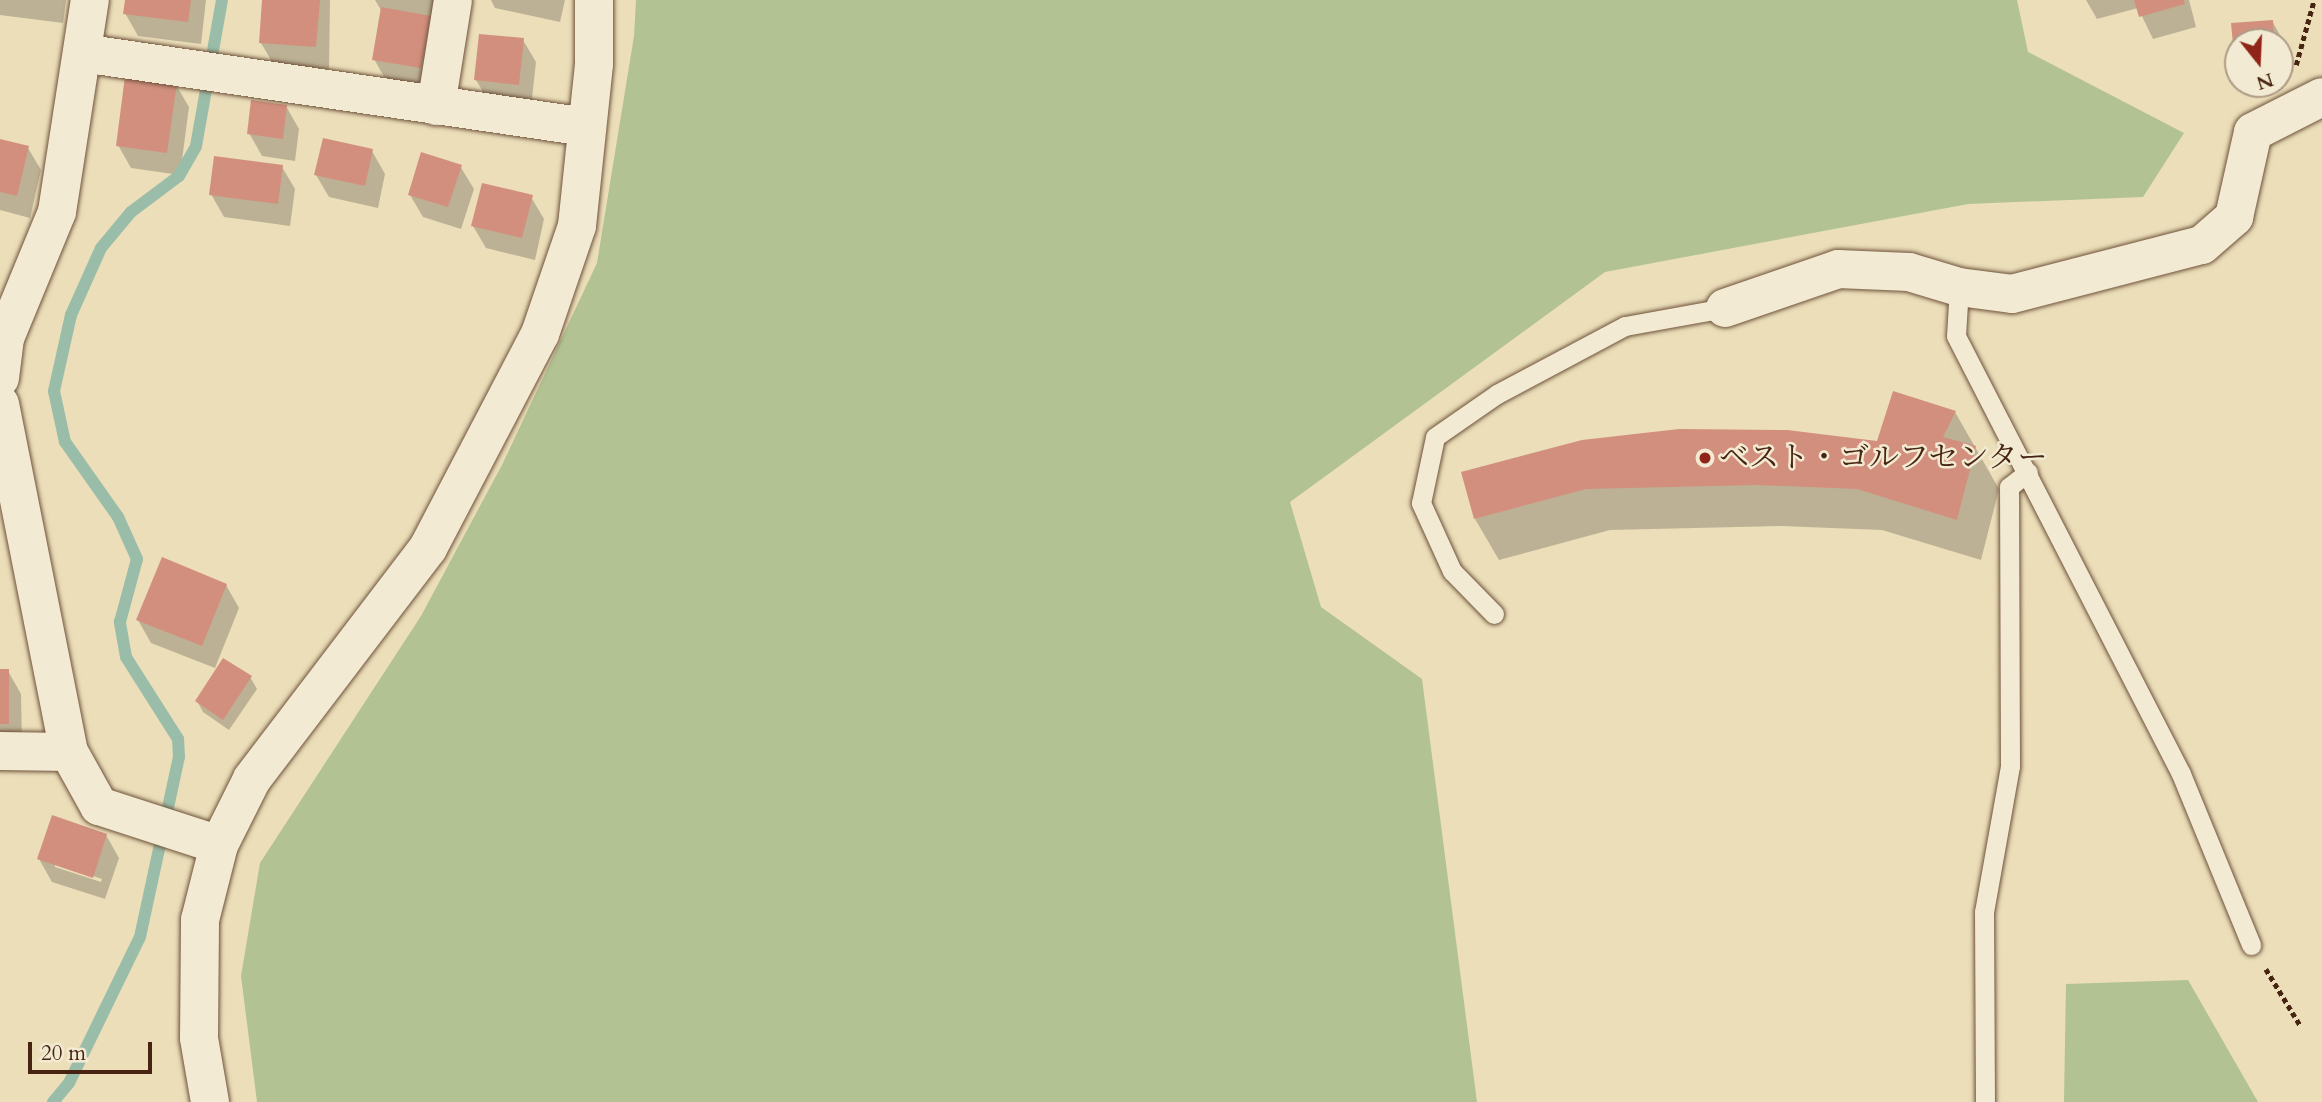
<!DOCTYPE html>
<meta charset="utf-8">
<style>
body{margin:0}
#map{position:relative;width:2322px;height:1102px;overflow:hidden;background:#ebdeb9;font-family:Cardo,"Noto Serif JP",serif}
div>[style]{position:absolute}
.green>*{inset:0;background:#b2c293}
.shadow>*{inset:0;background:#0003}
.stream>*{height:12px;margin:-6px;padding:0 6px;transform-origin:6px;border-radius:6px;background:#9abda9}
.building>*{inset:0;background:#d38f7e}
.path>*{height:4.5px;margin-top:-2.25px;transform-origin:0;background:repeating-linear-gradient(90deg,#462411 0 5px,transparent 0 8.5px)}
.roads{filter:drop-shadow(0 0 2px #6f523b) drop-shadow(0 0 2px #6f523b)}
.service>*{height:19px;margin:-9.5px;padding:0 9.5px;transform-origin:9.5px;border-radius:9.5px;background:#f2ead2}
.minor>*{height:38px;margin:-19px;padding:0 19px;transform-origin:19px;border-radius:19px;background:#f2ead2}
.dots>*{width:19px;height:19px;translate:-50% -50%;box-sizing:border-box;border:4px solid #f2ead2;border-radius:50%}
span{translate:-50% -50%;white-space:nowrap;text-align:center;line-height:1.15;-webkit-text-stroke:5px #f2ead2;paint-order:stroke}
.poi-label{font-size:30px;color:#462411}
.left{translate:0 -50%;text-align:left}
.north{position:absolute;left:2224px;top:28px;width:70px;height:70px;box-sizing:border-box;background:#f2ead2;border:2px solid #ad9b85;border-radius:50%;rotate:162deg;font-size:19px;font-weight:700;line-height:28px;text-align:center;color:#462411}
.north::after{content:'';display:block;margin:auto;width:24px;height:32px;background:#8f2418;clip-path:polygon(50% 0,100% 100%,50% 72%,0 100%)}
.scale{position:absolute;left:28px;top:1042px;width:124px;height:32px;box-sizing:border-box;border:4px solid #462411;border-top:0;padding-left:9px;font-size:21px;line-height:24px;white-space:nowrap;color:#462411;-webkit-text-stroke:5px #f2ead2;paint-order:stroke}
</style>
<div id="map">
<div class="green">
<i style="clip-path:polygon(636px 0,2017px 0,2028px 52px,2184px 133px,2143px 197px,1968px 204px,1605px 272px,1290px 502px,1321px 607px,1422px 679px,1477px 1102px,257px 1102px,241px 976px,260px 863px,421px 616px,503px 463px,597px 263px,634px 36px)"></i>
<i style="clip-path:polygon(2188px 980px,2258px 1102px,2064px 1102px,2066px 984px)"></i>
</div>
<div class="shadow">
<i style="clip-path:polygon(0 0,66px 0,63px 23px,0 15px)"></i>
<i style="clip-path:polygon(127px 0,206px 0,201px 44px,138px 36px,125px 13px)"></i>
<i style="clip-path:polygon(264px 0,330px 0,329px 69px,274px 65px,261px 43px)"></i>
<i style="clip-path:polygon(375px 0,436px 0,434px 90px,387px 82px,374px 59px,381px 10px)"></i>
<i style="clip-path:polygon(491px 0,565px 0,560px 22px,495px 8px)"></i>
<i style="clip-path:polygon(2086px 0,2189px 0,2196px 27px,2153px 39px,2138px 8px,2097px 19px)"></i>
<i style="clip-path:polygon(2272px 21px,2285px 44px,2287px 74px,2280px 75px,2280px 42px,2238px 42px,2238px 59px,2236px 55px,2233px 24px)"></i>
<i style="clip-path:polygon(523px 40px,536px 62px,531px 107px,489px 102px,476px 80px)"></i>
<i style="clip-path:polygon(176px 85px,189px 107px,180px 175px,131px 168px,118px 145px)"></i>
<i style="clip-path:polygon(286px 106px,299px 129px,295px 161px,262px 156px,249px 133px)"></i>
<i style="clip-path:polygon(0 141px,28px 148px,41px 170px,30px 218px,0 210px)"></i>
<i style="clip-path:polygon(372px 151px,385px 174px,378px 208px,329px 197px,316px 175px)"></i>
<i style="clip-path:polygon(460px 166px,474px 189px,461px 229px,423px 217px,410px 195px)"></i>
<i style="clip-path:polygon(282px 167px,295px 189px,290px 226px,224px 217px,211px 194px)"></i>
<i style="clip-path:polygon(531px 197px,544px 219px,535px 260px,486px 248px,473px 226px)"></i>
<i style="clip-path:polygon(1955px 412px,1999px 489px,1981px 560px,1882px 530px,1781px 526px,1610px 530px,1499px 560px,1475px 519px,1582px 441px,1878px 443px)"></i>
<i style="clip-path:polygon(226px 585px,239px 608px,215px 668px,151px 643px,138px 620px)"></i>
<i style="clip-path:polygon(0 671px,8px 671px,21px 694px,22px 746px,0 746px)"></i>
<i style="clip-path:polygon(250px 677px,257px 689px,229px 730px,203px 712px,197px 701px)"></i>
<i style="clip-path:polygon(evenodd,106px 835px,119px 858px,105px 899px,52px 882px,39px 859px,106px 835px,55px 863px,102px 879px,101px 882px,55px 867px,55px 863px)"></i>
</div>
<div class="stream">
<i style="left:53px;top:1102px;width:25px;rotate:-50deg"></i>
<i style="left:69px;top:1083px;width:162px;rotate:-64.1deg"></i>
<i style="left:140px;top:937px;width:184px;rotate:-77.8deg"></i>
<i style="left:179px;top:757px;width:18px;rotate:-93deg"></i>
<i style="left:178px;top:739px;width:97px;rotate:-122.4deg"></i>
<i style="left:126px;top:657px;width:36px;rotate:-100deg"></i>
<i style="left:120px;top:622px;width:65px;rotate:-74.9deg"></i>
<i style="left:137px;top:559px;width:46px;rotate:-114.3deg"></i>
<i style="left:118px;top:517px;width:92px;rotate:-125.2deg"></i>
<i style="left:65px;top:442px;width:52px;rotate:-102.2deg"></i>
<i style="left:54px;top:391px;width:78px;rotate:-77.4deg"></i>
<i style="left:71px;top:315px;width:73px;rotate:-65.9deg"></i>
<i style="left:101px;top:248px;width:47px;rotate:-50.2deg"></i>
<i style="left:131px;top:212px;width:60px;rotate:-36.9deg"></i>
<i style="left:179px;top:176px;width:34px;rotate:-60deg"></i>
<i style="left:196px;top:146px;width:148px;rotate:-79.9deg"></i>
</div>
<div class="building">
<i style="clip-path:polygon(125px 0,191px 0,188px 22px,123px 14px)"></i>
<i style="clip-path:polygon(262px 0,320px 0,316px 47px,259px 43px)"></i>
<i style="clip-path:polygon(2134px 0,2184px 0,2185px 4px,2139px 17px)"></i>
<i style="clip-path:polygon(381px 7px,431px 16px,421px 68px,372px 60px)"></i>
<i style="clip-path:polygon(2273px 20px,2274px 42px,2238px 42px,2238px 55px,2234px 55px,2231px 23px)"></i>
<i style="clip-path:polygon(479px 34px,524px 38px,519px 85px,474px 80px)"></i>
<i style="clip-path:polygon(125px 76px,177px 83px,167px 153px,116px 146px)"></i>
<i style="clip-path:polygon(251px 100px,287px 105px,283px 139px,247px 134px)"></i>
<i style="clip-path:polygon(323px 138px,373px 149px,365px 186px,314px 175px)"></i>
<i style="clip-path:polygon(0 139px,29px 146px,17px 196px,0 192px)"></i>
<i style="clip-path:polygon(421px 152px,462px 165px,448px 207px,408px 195px)"></i>
<i style="clip-path:polygon(214px 156px,283px 165px,278px 204px,209px 195px)"></i>
<i style="clip-path:polygon(482px 183px,533px 195px,522px 238px,471px 226px)"></i>
<i style="clip-path:polygon(1893px 391px,1956px 411px,1943px 437px,1976px 446px,1957px 520px,1857px 489px,1756px 485px,1586px 489px,1474px 519px,1461px 472px,1582px 440px,1679px 429px,1787px 430px,1877px 441px)"></i>
<i style="clip-path:polygon(162px 557px,227px 584px,202px 646px,136px 620px)"></i>
<i style="clip-path:polygon(223px 658px,252px 676px,223px 720px,195px 701px)"></i>
<i style="clip-path:polygon(0 669px,9px 669px,9px 724px,0 724px)"></i>
<i style="clip-path:polygon(52px 815px,107px 834px,93px 878px,37px 859px)"></i>
</div>
<div class="path">
<i style="left:2296px;top:65px;width:67px;rotate:-74.5deg"></i>
<i style="left:2266px;top:969px;width:66px;rotate:58.7deg"></i>
</div>
<div class="roads">
<div class="service">
<i style="left:1959px;top:287px;width:49px;rotate:93.5deg"></i>
<i style="left:1956px;top:336px;width:492px;rotate:62.8deg"></i>
<i style="left:2181px;top:774px;width:185px;rotate:67.7deg"></i>
<i style="left:1494px;top:614px;width:60px;rotate:-134.3deg"></i>
<i style="left:1452px;top:571px;width:75px;rotate:-114.5deg"></i>
<i style="left:1421px;top:503px;width:67px;rotate:-78deg"></i>
<i style="left:1435px;top:437px;width:75px;rotate:-34.7deg"></i>
<i style="left:1497px;top:394px;width:145px;rotate:-28deg"></i>
<i style="left:1625px;top:326px;width:102px;rotate:-10.2deg"></i>
<i style="left:1985px;top:1102px;width:190px;rotate:-90.3deg"></i>
<i style="left:1984px;top:912px;width:148px;rotate:-79.9deg"></i>
<i style="left:2010px;top:766px;width:279px;rotate:-90.2deg"></i>
<i style="left:2009px;top:487px;width:24px;rotate:-38deg"></i>
</div>
<div class="minor">
<i style="left:82px;top:53px;width:509px;rotate:8.35deg"></i>
<i style="left:436px;top:106px;width:107px;rotate:-80.9deg"></i>
<i style="left:1725px;top:308px;width:120px;rotate:-19deg"></i>
<i style="left:1838px;top:269px;width:71px;rotate:2.4deg"></i>
<i style="left:1909px;top:272px;width:52px;rotate:16.7deg"></i>
<i style="left:1959px;top:287px;width:53px;rotate:7.5deg"></i>
<i style="left:2012px;top:294px;width:196px;rotate:-14.5deg"></i>
<i style="left:2202px;top:245px;width:43px;rotate:-41.2deg"></i>
<i style="left:2234px;top:217px;width:87px;rotate:-77.4deg"></i>
<i style="left:2253px;top:132px;width:77px;rotate:-26.9deg"></i>
<i style="left:0;top:378px;width:40px;rotate:-82.9deg"></i>
<i style="left:5px;top:338px;width:136px;rotate:-67.6deg"></i>
<i style="left:57px;top:212px;width:215px;rotate:-81.2deg"></i>
<i style="left:0;top:404px;width:355px;rotate:78.8deg"></i>
<i style="left:0;top:751px;width:69px;rotate:0.8deg"></i>
<i style="left:69px;top:752px;width:62px;rotate:60.9deg"></i>
<i style="left:99px;top:806px;width:126px;rotate:18deg"></i>
<i style="left:210px;top:1102px;width:65px;rotate:-99.8deg"></i>
<i style="left:199px;top:1038px;width:118px;rotate:-89.5deg"></i>
<i style="left:200px;top:920px;width:77px;rotate:-75.8deg"></i>
<i style="left:219px;top:845px;width:74px;rotate:-63.4deg"></i>
<i style="left:252px;top:779px;width:290px;rotate:-52.7deg"></i>
<i style="left:428px;top:548px;width:242px;rotate:-62.4deg"></i>
<i style="left:540px;top:334px;width:114px;rotate:-71.1deg"></i>
<i style="left:577px;top:226px;width:163px;rotate:-84deg"></i>
<i style="left:594px;top:64px;width:64px;rotate:-90deg"></i>
</div>
</div>
<div class="dots">
<i style="left:1705px;top:458px;background:#8f2418"></i>
</div>
<div class="poi-label">
<span class="left" style="left:1719px;top:458px">ベスト・ゴルフセンター</span>
</div>
<div class="north">N</div>
<div class="scale">20 m</div>
</div>
